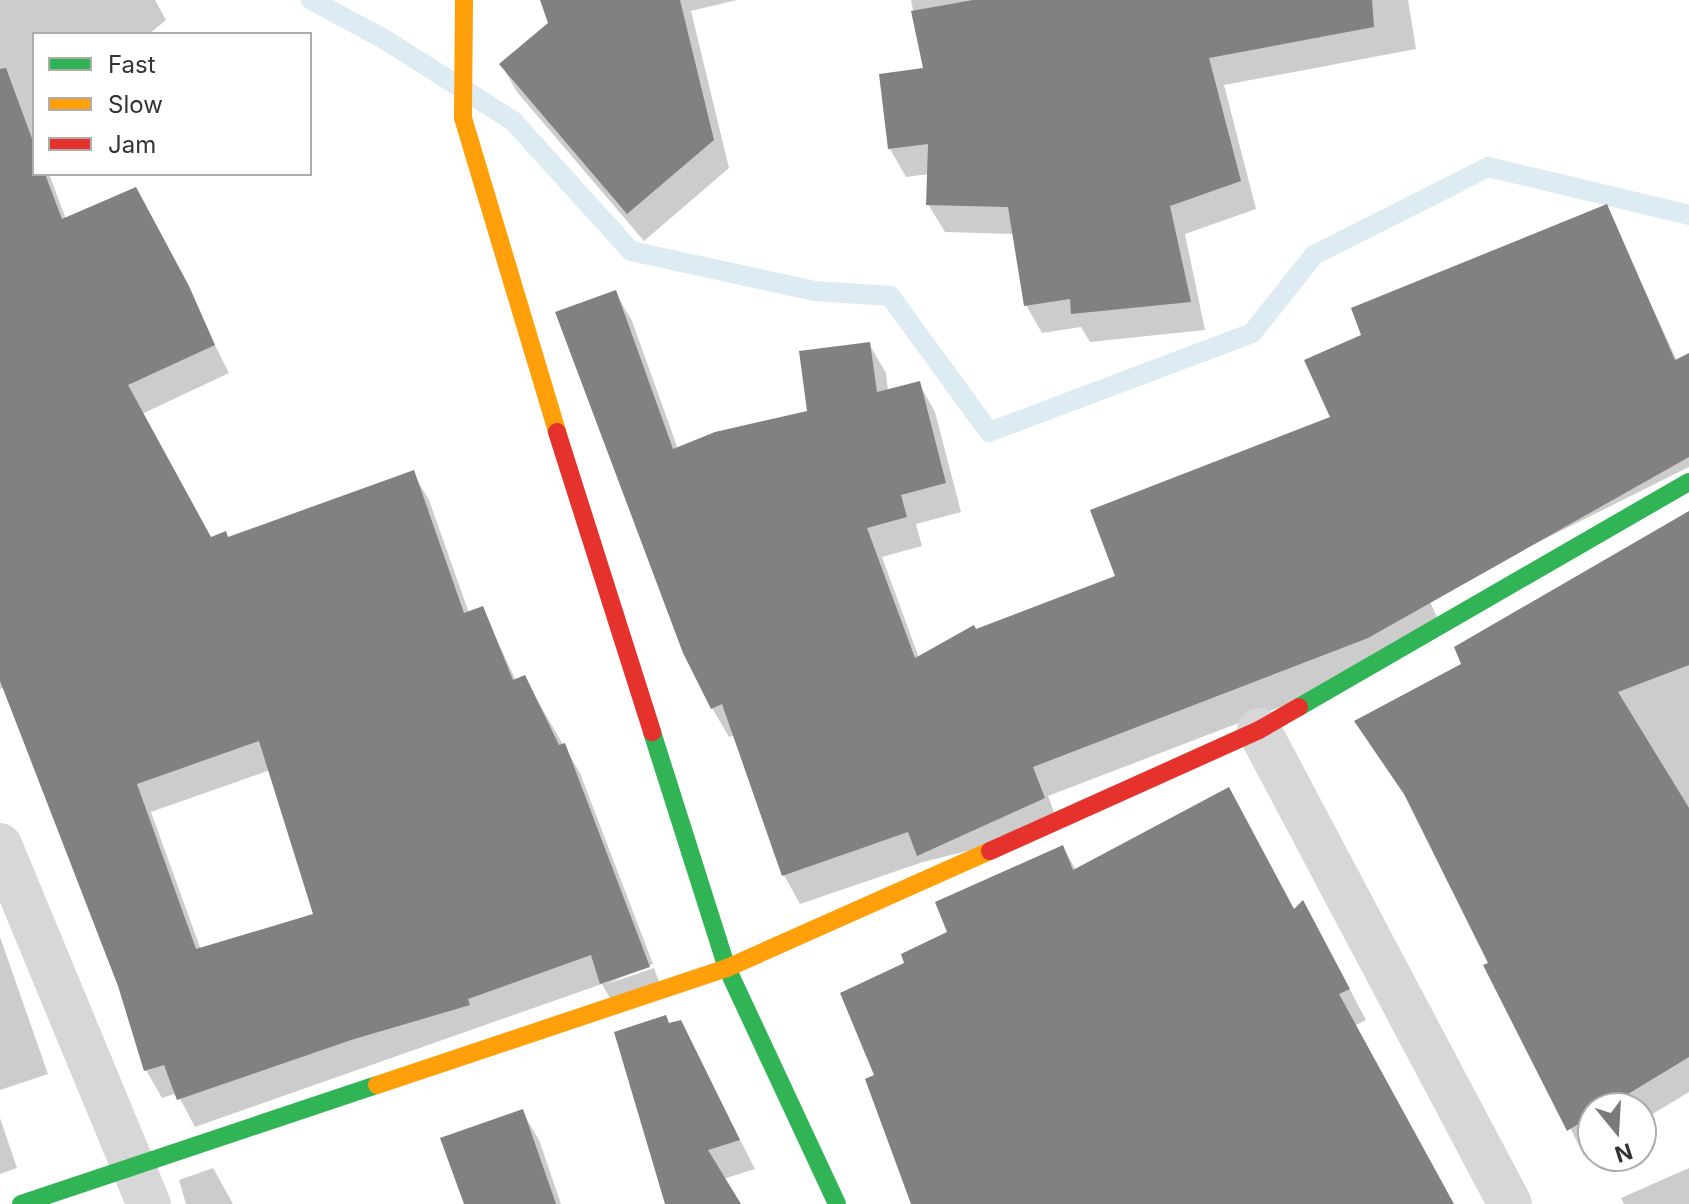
<!DOCTYPE html>
<style>
body{margin:0}
#map{position:relative;width:1689px;height:1204px;overflow:hidden;background:#fff;font-family:Inter,sans-serif}
div>[style]{position:absolute}
.shadow>*{inset:0;background:#0003}
.stream>*{height:20px;margin:-10px;padding:0 10px;transform-origin:10px;border-radius:10px;background:#ddebf3}
.building>*{inset:0;background:#818181}
.street>*{height:44px;margin:-22px;padding:0 22px;transform-origin:22px;border-radius:22px;background:#d7d7d7}
.fast>*{height:18px;margin:-9px;padding:0 9px;transform-origin:9px;border-radius:9px;background:#30b455}
.slow>*{height:18px;margin:-9px;padding:0 9px;transform-origin:9px;border-radius:9px;background:#ff9f0a}
.jam>*{height:18px;margin:-9px;padding:0 9px;transform-origin:9px;border-radius:9px;background:#e5322d}
span{translate:-50% -50%;white-space:nowrap;text-align:center;line-height:1.15;-webkit-text-stroke:8px #fff;paint-order:stroke}
.legend{position:absolute;left:32px;top:32px;width:280px;height:144px;box-sizing:border-box;background:#fff;border:2px solid #adadad;margin:0;padding:10px 14px;list-style:none;font-size:24px;color:#333}
.legend li{display:flex;align-items:center;gap:16px;height:40px}
.legend b{width:40px;border:2px solid #adadad}
.north{position:absolute;left:1577px;top:1092px;width:80px;height:80px;box-sizing:border-box;background:#fff;border:2px solid #adadad;border-radius:50%;rotate:162deg;font-size:22px;font-weight:700;line-height:32px;text-align:center;color:#333}
.north::after{content:'';display:block;margin:auto;width:28px;height:36px;background:#7a7a7a;clip-path:polygon(50% 0,100% 100%,50% 72%,0 100%)}
</style>
<div id="map">
<div class="shadow">
<i style="clip-path:polygon(evenodd,0 0,155px 0,166px 20px,149px 34px,34px 34px,34px 174px,49px 174px,66px 219px,151px 218px,229px 373px,142px 414px,211px 539px,228px 539px,413px 473px,429px 500px,469px 613px,482px 608px,516px 681px,524px 678px,580px 773px,653px 964px,604px 985px,654px 968px,664px 995px,617px 1011px,602px 984px,195px 1127px,177px 1093px,162px 1098px,146px 1070px,120px 986px,5px 687px,0 689px,0 0,270px 770px,315px 915px,201px 950px,151px 812px,270px 770px)"></i>
<i style="clip-path:polygon(542px 0,737px 0,691px 11px,729px 168px,644px 241px,517px 92px,501px 64px,551px 23px)"></i>
<i style="clip-path:polygon(911px 0,1408px 0,1416px 49px,1224px 85px,1256px 209px,1185px 234px,1205px 330px,1090px 342px,1081px 327px,1042px 333px,1026px 305px,1014px 234px,945px 232px,928px 204px,929px 174px,906px 177px,890px 149px,925px 70px)"></i>
<i style="clip-path:polygon(1606px 206px,1677px 361px,1689px 365px,1689px 467px,1428px 597px,1444px 633px,1385px 667px,1048px 796px,1060px 828px,923px 862px,800px 904px,784px 875px,735px 735px,729px 737px,712px 708px,615px 292px,632px 321px,678px 449px,809px 412px,869px 344px,886px 373px,888px 391px,919px 383px,935px 412px,961px 512px,916px 524px,922px 546px,882px 557px,919px 658px,1118px 577px,1333px 418px,1364px 336px)"></i>
<i style="clip-path:polygon(1689px 534px,1689px 1092px,1641px 1121px,1641px 1108px,1593px 1108px,1593px 1150px,1584px 1156px,1414px 809px,1372px 747px,1464px 665px)"></i>
<i style="clip-path:polygon(1063px 847px,1076px 870px,1295px 912px,1320px 933px,1366px 1020px,1354px 1026px,1452px 1204px,913px 1204px,877px 1076px,906px 964px)"></i>
<i style="clip-path:polygon(0 937px,48px 1074px,0 1090px)"></i>
<i style="clip-path:polygon(680px 1022px,755px 1169px,723px 1179px,739px 1204px,667px 1204px,670px 1025px)"></i>
<i style="clip-path:polygon(522px 1111px,539px 1140px,561px 1204px,466px 1204px)"></i>
<i style="clip-path:polygon(0 1118px,17px 1168px,0 1174px)"></i>
<i style="clip-path:polygon(213px 1168px,233px 1204px,186px 1204px,179px 1180px)"></i>
<i style="clip-path:polygon(1689px 1168px,1689px 1204px,1624px 1204px,1621px 1198px)"></i>
</div>
<div class="stream">
<i style="left:311px;top:0;width:83px;rotate:28.1deg"></i>
<i style="left:384px;top:39px;width:153px;rotate:32.4deg"></i>
<i style="left:513px;top:121px;width:176px;rotate:47.8deg"></i>
<i style="left:631px;top:251px;width:188px;rotate:12.3deg"></i>
<i style="left:815px;top:291px;width:75px;rotate:3.8deg"></i>
<i style="left:890px;top:296px;width:168px;rotate:53.9deg"></i>
<i style="left:989px;top:432px;width:281px;rotate:-20.6deg"></i>
<i style="left:1252px;top:333px;width:100px;rotate:-51.5deg"></i>
<i style="left:1314px;top:255px;width:195px;rotate:-26.8deg"></i>
<i style="left:1488px;top:167px;width:207px;rotate:13.4deg"></i>
</div>
<div class="building">
<i style="clip-path:polygon(540px 0,680px 0,714px 140px,627px 214px,499px 64px,548px 23px)"></i>
<i style="clip-path:polygon(973px 0,1372px 0,1374px 27px,1209px 58px,1241px 181px,1170px 206px,1191px 302px,1071px 314px,1070px 299px,1024px 306px,1008px 207px,926px 205px,928px 144px,888px 149px,879px 74px,923px 68px,911px 11px)"></i>
<i style="clip-path:polygon(evenodd,6px 68px,34px 144px,34px 174px,45px 174px,62px 219px,136px 187px,189px 286px,215px 345px,128px 385px,211px 537px,226px 531px,228px 537px,414px 470px,464px 613px,483px 606px,513px 680px,525px 675px,559px 745px,565px 743px,650px 967px,600px 984px,591px 955px,468px 999px,470px 1005px,351px 1040px,177px 1100px,164px 1065px,144px 1071px,118px 986px,0 681px,0 69px,6px 68px,259px 741px,313px 914px,196px 949px,137px 784px,259px 741px)"></i>
<i style="clip-path:polygon(1607px 204px,1675px 360px,1689px 353px,1689px 457px,1368px 638px,1033px 767px,1045px 798px,917px 856px,908px 832px,782px 876px,722px 704px,711px 709px,683px 653px,555px 312px,616px 290px,673px 449px,715px 432px,807px 411px,799px 351px,870px 342px,877px 392px,920px 381px,946px 483px,901px 495px,907px 517px,867px 528px,915px 658px,974px 625px,976px 629px,1115px 576px,1090px 510px,1330px 417px,1304px 360px,1361px 335px,1351px 308px)"></i>
<i style="clip-path:polygon(1689px 511px,1689px 665px,1618px 692px,1689px 808px,1689px 1057px,1605px 1108px,1593px 1108px,1593px 1115px,1567px 1131px,1483px 965px,1488px 963px,1404px 794px,1354px 721px,1461px 664px,1454px 647px)"></i>
<i style="clip-path:polygon(1229px 787px,1294px 909px,1303px 900px,1350px 989px,1339px 994px,1454px 1204px,911px 1204px,865px 1079px,874px 1075px,840px 993px,904px 963px,901px 954px,947px 932px,935px 902px,1063px 845px,1073px 870px)"></i>
<i style="clip-path:polygon(666px 1015px,669px 1023px,681px 1020px,740px 1140px,708px 1150px,741px 1204px,665px 1204px,614px 1032px)"></i>
<i style="clip-path:polygon(523px 1109px,556px 1204px,464px 1204px,440px 1138px)"></i>
</div>
<div class="street">
<i style="left:1259px;top:730px;width:536px;rotate:62.1deg"></i>
<i style="left:0;top:845px;width:389px;rotate:67.5deg"></i>
</div>
<div class="fast">
<i style="left:1299px;top:707px;width:450px;rotate:-30deg"></i>
<i style="left:652px;top:732px;width:248px;rotate:72.4deg"></i>
<i style="left:727px;top:968px;width:260px;rotate:65deg"></i>
<i style="left:21px;top:1204px;width:375px;rotate:-18.5deg"></i>
</div>
<div class="slow">
<i style="left:464px;top:0;width:118px;rotate:90.5deg"></i>
<i style="left:463px;top:118px;width:328px;rotate:73.3deg"></i>
<i style="left:377px;top:1085px;width:369px;rotate:-18.5deg"></i>
<i style="left:727px;top:968px;width:288px;rotate:-24deg"></i>
</div>
<div class="jam">
<i style="left:557px;top:432px;width:315px;rotate:72.4deg"></i>
<i style="left:990px;top:851px;width:295px;rotate:-24.2deg"></i>
<i style="left:1259px;top:730px;width:46px;rotate:-29.9deg"></i>
</div>
<ul class="legend">
<li><b style="height:10px;background:#30b455"></b>Fast</li>
<li><b style="height:10px;background:#ff9f0a"></b>Slow</li>
<li><b style="height:10px;background:#e5322d"></b>Jam</li>
</ul>
<div class="north">N</div>
</div>
